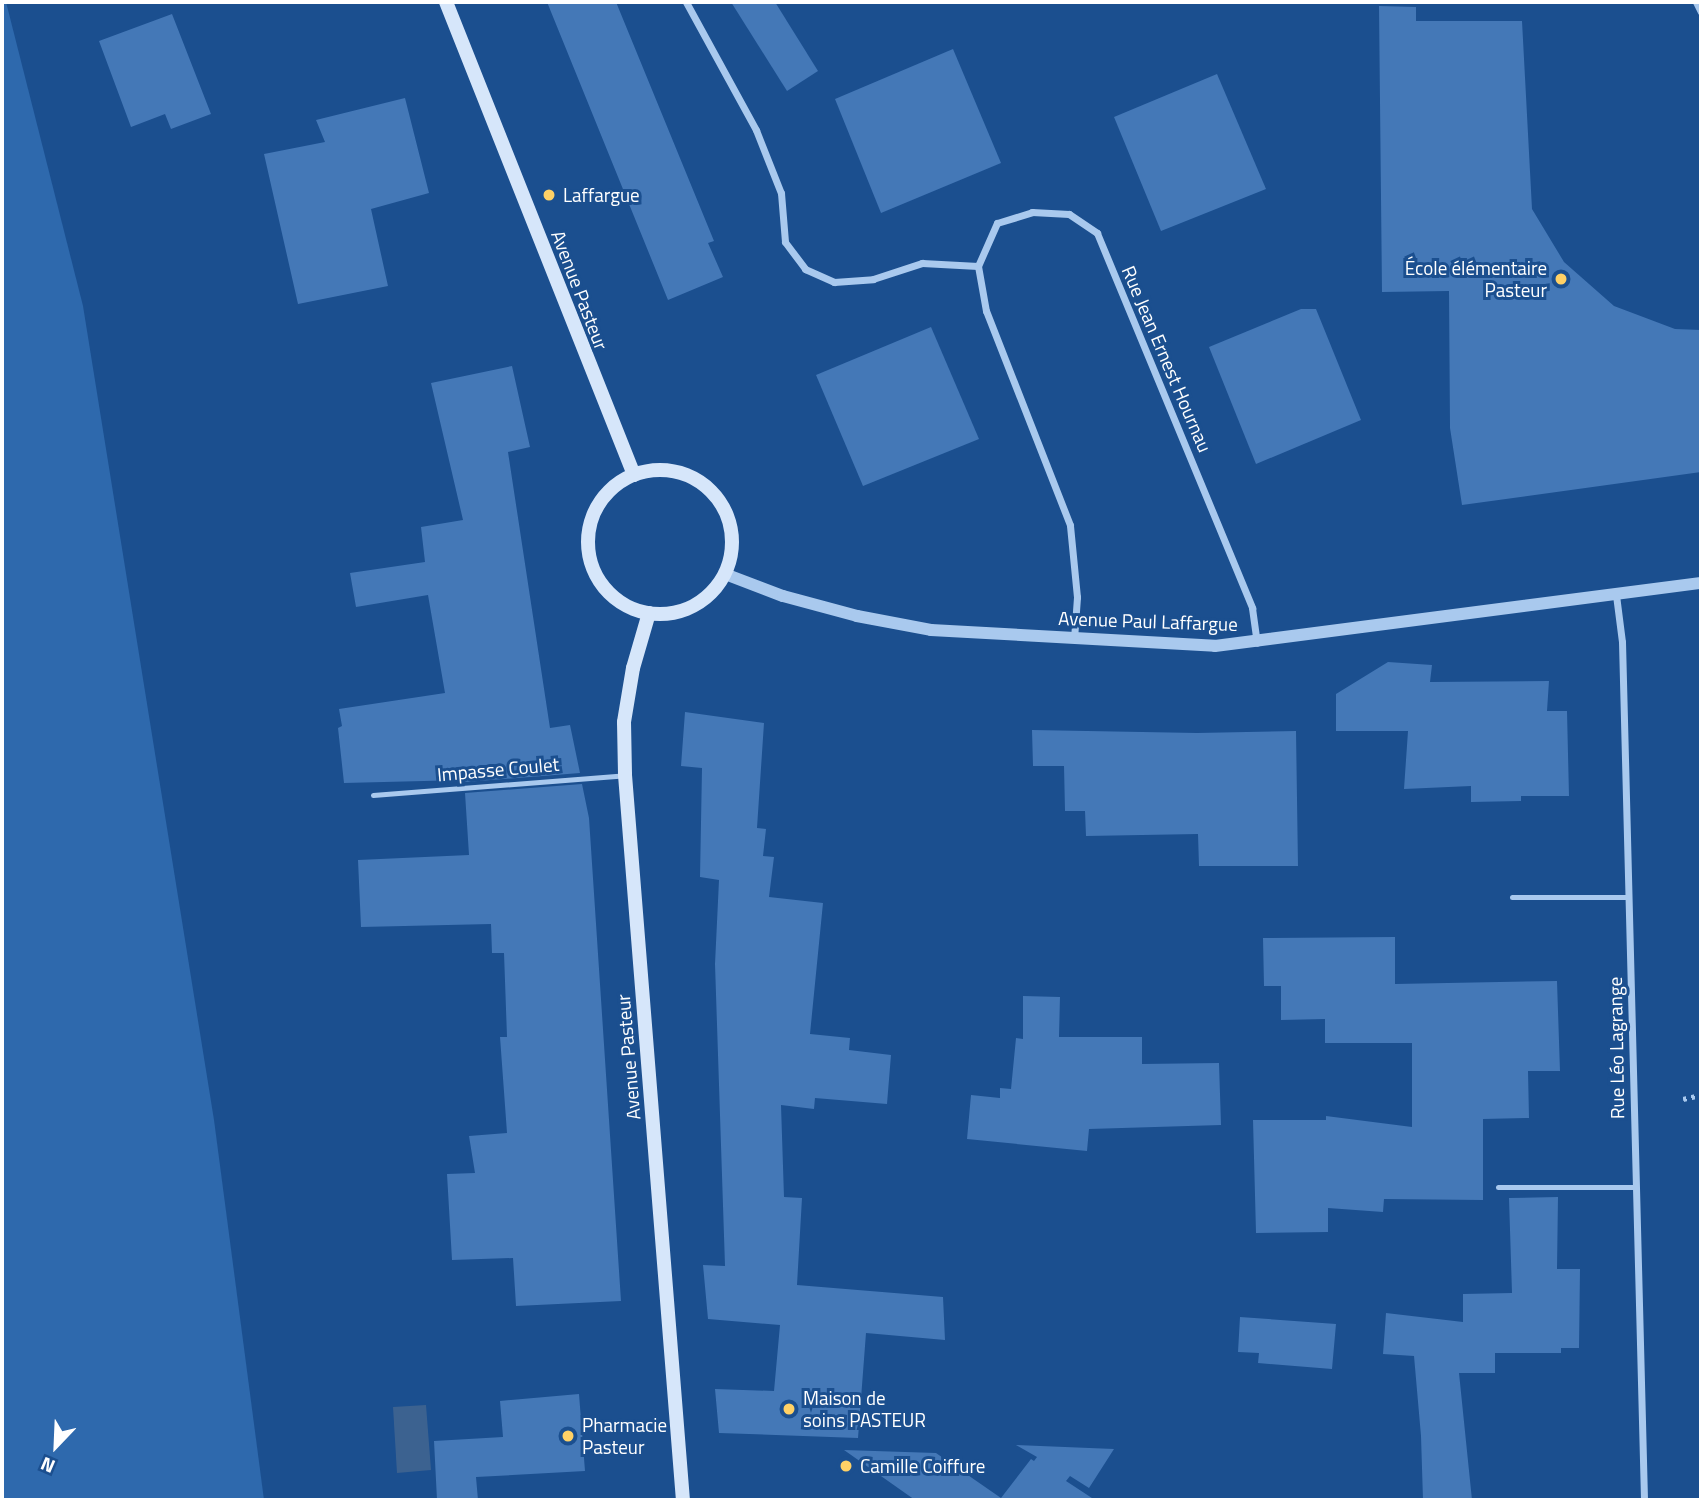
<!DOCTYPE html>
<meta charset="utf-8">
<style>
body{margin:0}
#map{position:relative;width:1703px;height:1502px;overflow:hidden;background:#1b4f8f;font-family:"Titillium Web",sans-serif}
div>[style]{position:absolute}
.green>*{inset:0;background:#2e69ad}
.water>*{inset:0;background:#3c6290}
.building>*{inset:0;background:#4478b7}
.path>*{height:4.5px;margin-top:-2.25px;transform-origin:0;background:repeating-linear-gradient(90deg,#a9c9ee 0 3.5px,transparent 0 8.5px)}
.service>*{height:5px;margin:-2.5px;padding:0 2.5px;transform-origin:2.5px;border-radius:2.5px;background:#a9c9ee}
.minor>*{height:7px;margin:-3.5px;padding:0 3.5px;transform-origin:3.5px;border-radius:3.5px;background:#a9c9ee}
.tertiary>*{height:12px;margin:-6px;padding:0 6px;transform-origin:6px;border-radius:6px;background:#a9c9ee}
.secondary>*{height:14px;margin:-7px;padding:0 7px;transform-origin:7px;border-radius:7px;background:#d6e6fa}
.secondary>.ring{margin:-7px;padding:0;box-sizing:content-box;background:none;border:14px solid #d6e6fa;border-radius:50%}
.dots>*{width:19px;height:19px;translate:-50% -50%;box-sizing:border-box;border:4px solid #1b4f8f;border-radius:50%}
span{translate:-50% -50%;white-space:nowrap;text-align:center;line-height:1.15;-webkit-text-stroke:6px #1b4f8f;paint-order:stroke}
.poi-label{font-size:19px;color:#fff}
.left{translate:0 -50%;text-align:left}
.right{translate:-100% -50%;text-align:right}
.street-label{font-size:19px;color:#fff}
.frame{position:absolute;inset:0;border:4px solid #fff;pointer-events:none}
.north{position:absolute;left:21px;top:1411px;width:70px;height:70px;-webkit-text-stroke:5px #1b4f8f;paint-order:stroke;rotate:203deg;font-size:19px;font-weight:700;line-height:28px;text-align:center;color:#fff}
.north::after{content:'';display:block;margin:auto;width:24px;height:32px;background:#fff;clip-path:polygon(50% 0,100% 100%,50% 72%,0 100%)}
</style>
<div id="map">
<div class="green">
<i style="clip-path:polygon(2px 2px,6px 2px,83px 306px,214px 1120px,264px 1500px,2px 1500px)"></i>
</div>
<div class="water">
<i style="clip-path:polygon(426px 1405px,431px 1470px,397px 1473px,393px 1407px)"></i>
</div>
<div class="building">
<i style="clip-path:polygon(547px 2px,616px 2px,714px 241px,708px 243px,723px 277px,668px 300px)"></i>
<i style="clip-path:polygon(731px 2px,775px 2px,818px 71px,787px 91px)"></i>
<i style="clip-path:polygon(1379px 6px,1416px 7px,1416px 21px,1522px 21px,1532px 209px,1564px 262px,1614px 306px,1675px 329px,1701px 330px,1701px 472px,1462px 505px,1450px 428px,1449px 291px,1382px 292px)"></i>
<i style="clip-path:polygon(172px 14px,211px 114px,171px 129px,165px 114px,131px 127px,99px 41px)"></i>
<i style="clip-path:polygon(953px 49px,1001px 163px,881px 213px,835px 99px)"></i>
<i style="clip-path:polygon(1217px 74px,1266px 189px,1161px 231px,1114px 117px)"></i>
<i style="clip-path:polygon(405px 98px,429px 193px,371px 209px,388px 286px,298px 304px,264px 154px,325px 142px,316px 120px)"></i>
<i style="clip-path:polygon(1301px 309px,1316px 309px,1361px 420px,1256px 464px,1209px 347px)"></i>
<i style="clip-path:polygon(931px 327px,979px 439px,863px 486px,816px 375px)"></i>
<i style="clip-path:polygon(512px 366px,530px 447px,508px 452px,550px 728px,570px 725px,580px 773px,465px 782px,464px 780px,344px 783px,338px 728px,342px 726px,339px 709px,445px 693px,428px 595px,356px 607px,350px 573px,425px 562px,421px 527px,463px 520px,431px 383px)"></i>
<i style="clip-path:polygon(1388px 662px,1432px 665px,1430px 682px,1549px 681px,1547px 711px,1567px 711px,1569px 796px,1521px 796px,1521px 801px,1471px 802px,1471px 786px,1404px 789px,1408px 731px,1336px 731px,1336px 694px)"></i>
<i style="clip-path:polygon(685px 712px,764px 723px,757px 828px,766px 829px,763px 856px,774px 857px,769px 897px,823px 903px,810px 1034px,850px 1038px,849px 1050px,891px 1055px,887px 1104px,815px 1098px,814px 1109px,781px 1105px,784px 1197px,802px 1198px,797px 1285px,943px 1297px,945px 1340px,866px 1333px,858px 1438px,719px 1433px,715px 1389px,774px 1391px,780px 1325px,708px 1319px,703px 1265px,725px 1266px,715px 964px,719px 880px,700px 877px,702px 768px,681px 766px)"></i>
<i style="clip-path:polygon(1032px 730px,1197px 733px,1296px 731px,1298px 866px,1199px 866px,1198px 834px,1086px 836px,1085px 811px,1065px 811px,1064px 766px,1033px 766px)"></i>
<i style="clip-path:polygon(582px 784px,589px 818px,621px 1301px,516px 1306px,513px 1258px,452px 1260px,447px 1174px,475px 1173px,469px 1136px,507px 1133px,500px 1037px,507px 1037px,504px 953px,492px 953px,491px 924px,361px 927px,358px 860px,469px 855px,465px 793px)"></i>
<i style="clip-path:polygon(1395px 937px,1395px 984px,1557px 981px,1560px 1071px,1528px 1071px,1529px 1118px,1483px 1119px,1483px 1200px,1384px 1199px,1383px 1212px,1328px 1208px,1328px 1232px,1256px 1233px,1253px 1120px,1326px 1120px,1326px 1116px,1412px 1127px,1412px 1043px,1325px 1043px,1325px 1019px,1281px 1020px,1281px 986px,1264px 986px,1263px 938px)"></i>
<i style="clip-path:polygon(1023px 996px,1060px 997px,1059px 1037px,1142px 1037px,1142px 1064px,1219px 1063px,1221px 1125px,1089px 1129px,1087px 1151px,967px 1139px,971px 1095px,1000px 1098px,1000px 1088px,1011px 1089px,1016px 1038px,1023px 1039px)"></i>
<i style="clip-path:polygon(1558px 1197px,1557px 1269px,1580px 1269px,1579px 1348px,1561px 1348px,1561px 1353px,1495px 1353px,1495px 1373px,1459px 1373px,1472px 1500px,1423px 1500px,1421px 1436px,1414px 1356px,1383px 1354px,1386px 1313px,1463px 1322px,1463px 1294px,1512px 1293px,1509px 1198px)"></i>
<i style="clip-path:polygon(1240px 1317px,1336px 1324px,1332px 1369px,1258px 1363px,1259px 1353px,1238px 1352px)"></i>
<i style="clip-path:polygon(579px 1394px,585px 1471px,476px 1477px,478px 1500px,437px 1500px,434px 1441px,503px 1437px,500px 1401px)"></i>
<i style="clip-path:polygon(1016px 1445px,1114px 1449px,1089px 1488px,1070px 1476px,1066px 1481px,1095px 1500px,915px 1500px,844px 1450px,936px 1453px,1001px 1498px,1031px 1459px,1034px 1461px,1037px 1457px)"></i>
</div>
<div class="path">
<i style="left:1683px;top:1099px;width:18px;rotate:-13deg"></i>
</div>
<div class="service">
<i style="left:373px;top:795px;width:253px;rotate:-4.5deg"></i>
<i style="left:1512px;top:897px;width:116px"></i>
<i style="left:1498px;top:1187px;width:138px"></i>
</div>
<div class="minor">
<i style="left:686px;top:2px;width:146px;rotate:61.3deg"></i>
<i style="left:756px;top:130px;width:68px;rotate:68.4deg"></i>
<i style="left:781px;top:193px;width:49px;rotate:85.3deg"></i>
<i style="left:785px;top:242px;width:34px;rotate:53deg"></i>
<i style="left:805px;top:269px;width:32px;rotate:24deg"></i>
<i style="left:834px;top:282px;width:39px;rotate:-4deg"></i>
<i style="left:873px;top:279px;width:52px;rotate:-18.1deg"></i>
<i style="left:922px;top:263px;width:56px;rotate:3.1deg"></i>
<i style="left:1696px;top:2px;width:11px;rotate:63deg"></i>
<i style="left:1616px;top:595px;width:47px;rotate:82.7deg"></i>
<i style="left:1622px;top:642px;width:858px;rotate:88.53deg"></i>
<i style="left:1074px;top:639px;width:42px;rotate:-85.9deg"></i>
<i style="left:1077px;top:597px;width:72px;rotate:-95.6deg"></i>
<i style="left:1070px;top:525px;width:230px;rotate:-111.4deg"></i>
<i style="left:986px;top:311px;width:46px;rotate:-100.1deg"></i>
<i style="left:978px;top:266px;width:47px;rotate:-66.2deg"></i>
<i style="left:997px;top:223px;width:37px;rotate:-17deg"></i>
<i style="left:1032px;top:212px;width:37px;rotate:3deg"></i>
<i style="left:1069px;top:214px;width:34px;rotate:34deg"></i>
<i style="left:1097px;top:233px;width:406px;rotate:67.5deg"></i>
<i style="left:1252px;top:608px;width:35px;rotate:82deg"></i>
</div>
<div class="tertiary">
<i style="left:725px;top:574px;width:62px;rotate:20.8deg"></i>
<i style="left:783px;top:596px;width:77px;rotate:15.1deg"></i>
<i style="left:857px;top:616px;width:75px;rotate:10.7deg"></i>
<i style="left:931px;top:630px;width:284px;rotate:3.2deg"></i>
<i style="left:1215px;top:646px;width:490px;rotate:-7.4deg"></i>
</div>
<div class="secondary">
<i style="left:446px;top:2px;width:509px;rotate:68.32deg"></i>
<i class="ring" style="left:588px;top:470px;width:130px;height:130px"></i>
<i style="left:649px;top:613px;width:57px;rotate:106.2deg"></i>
<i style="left:633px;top:668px;width:55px;rotate:99.5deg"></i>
<i style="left:624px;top:722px;width:53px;rotate:88.9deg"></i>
<i style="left:625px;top:775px;width:727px;rotate:85.43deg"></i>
</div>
<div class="dots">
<i style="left:549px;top:195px;background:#ffd166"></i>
<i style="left:1561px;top:279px;background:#ffd166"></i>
<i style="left:789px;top:1409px;background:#ffd166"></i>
<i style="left:568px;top:1436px;background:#ffd166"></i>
<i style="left:846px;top:1466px;background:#ffd166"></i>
</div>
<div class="poi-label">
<span class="left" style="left:563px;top:195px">Laffargue</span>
<span class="right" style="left:1547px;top:279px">École élémentaire<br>Pasteur</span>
<span class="left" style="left:803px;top:1409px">Maison de<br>soins PASTEUR</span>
<span class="left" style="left:582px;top:1436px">Pharmacie<br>Pasteur</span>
<span class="left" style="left:860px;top:1466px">Camille Coiffure</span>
</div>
<div class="street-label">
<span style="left:580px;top:290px;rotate:69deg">Avenue Pasteur</span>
<span style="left:1167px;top:359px;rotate:67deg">Rue Jean Ernest Hournau</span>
<span style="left:1148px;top:621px;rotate:2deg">Avenue Paul Laffargue</span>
<span style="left:498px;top:769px;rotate:-5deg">Impasse Coulet</span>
<span style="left:1616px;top:1048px;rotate:-91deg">Rue Léo Lagrange</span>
<span style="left:628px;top:1057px;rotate:-95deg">Avenue Pasteur</span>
</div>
<div class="frame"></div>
<div class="north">N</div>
</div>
